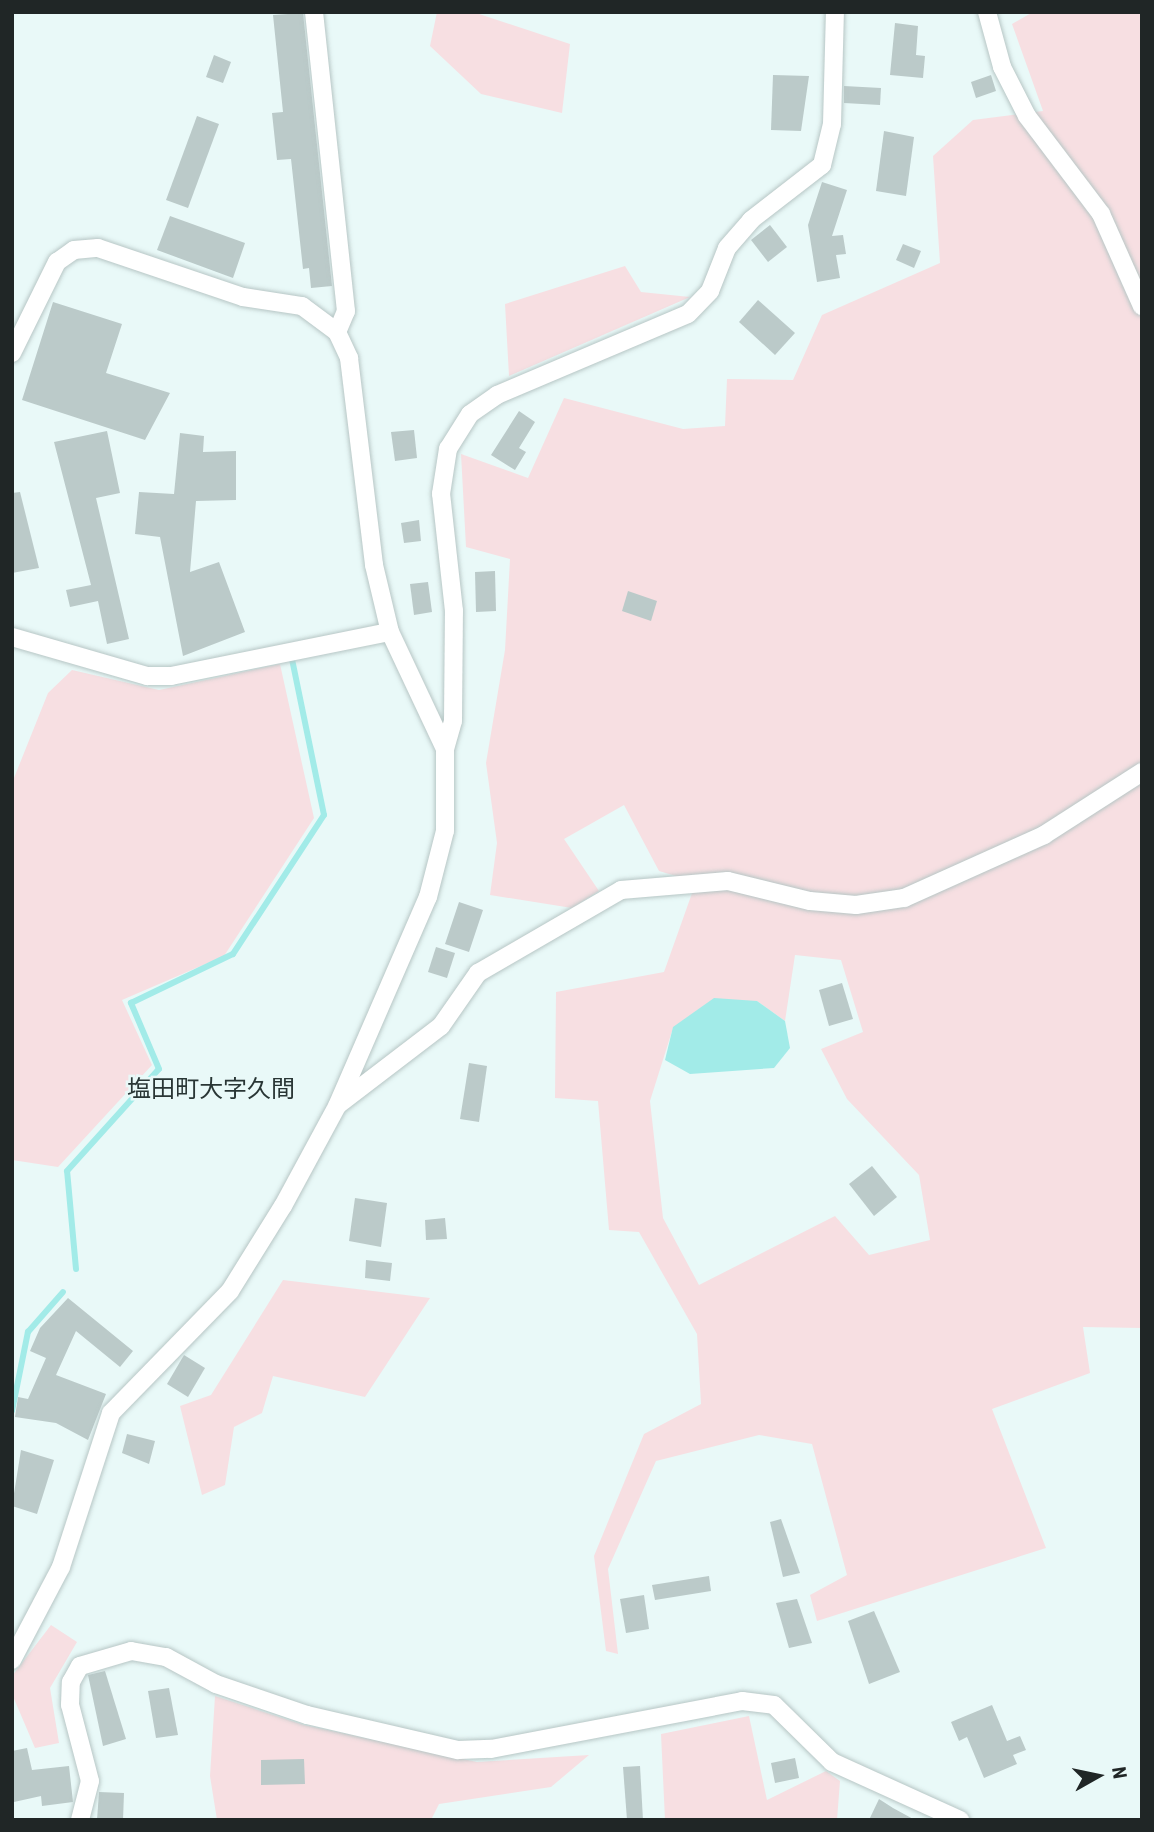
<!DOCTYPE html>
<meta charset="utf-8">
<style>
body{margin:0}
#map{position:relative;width:1154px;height:1832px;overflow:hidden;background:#e9f9f8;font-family:"Roboto Condensed","Noto Sans JP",sans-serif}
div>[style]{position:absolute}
.green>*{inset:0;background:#f7dfe2}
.water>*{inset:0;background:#a2ebe8}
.stream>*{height:6px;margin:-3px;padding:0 3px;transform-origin:3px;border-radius:3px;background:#a2ebe8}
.building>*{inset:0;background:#bbcac9}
.roads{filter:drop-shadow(0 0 2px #b7c6c5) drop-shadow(0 0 2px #b7c6c5)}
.minor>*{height:18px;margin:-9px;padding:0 9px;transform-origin:9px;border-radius:9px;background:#fff}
span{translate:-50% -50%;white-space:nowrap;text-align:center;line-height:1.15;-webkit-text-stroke:5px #e9f9f8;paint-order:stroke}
.quarter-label{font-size:24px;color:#293635}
.frame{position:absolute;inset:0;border:14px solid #202626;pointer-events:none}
.north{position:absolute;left:1063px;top:1741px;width:70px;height:70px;-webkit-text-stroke:5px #e9f9f8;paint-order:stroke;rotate:81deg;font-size:19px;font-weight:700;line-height:28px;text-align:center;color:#202626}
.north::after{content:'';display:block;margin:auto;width:24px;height:32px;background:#202626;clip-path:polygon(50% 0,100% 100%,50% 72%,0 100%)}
</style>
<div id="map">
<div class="green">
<i style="clip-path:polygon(437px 12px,473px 12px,570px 44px,562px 113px,481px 94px,430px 46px)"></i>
<i style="clip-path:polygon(evenodd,1033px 12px,1142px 12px,1142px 1328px,1083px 1327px,1090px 1373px,992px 1409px,1046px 1548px,817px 1621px,810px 1595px,847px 1575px,812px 1444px,759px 1435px,656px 1461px,608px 1569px,618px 1654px,606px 1651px,594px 1556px,644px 1434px,701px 1404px,697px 1334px,639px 1232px,609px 1230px,598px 1101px,555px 1098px,556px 992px,664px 972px,696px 882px,659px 871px,624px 805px,564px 839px,599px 891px,572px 908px,490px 895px,497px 843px,486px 763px,505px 650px,510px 559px,466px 547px,461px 454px,528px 478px,564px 398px,683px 429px,725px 426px,727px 379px,793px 380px,822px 315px,940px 263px,933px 156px,973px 120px,1043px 111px,1012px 24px,1033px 12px,795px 955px,841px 960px,863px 1032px,821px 1049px,847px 1099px,919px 1175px,930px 1240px,869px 1255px,835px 1216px,699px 1285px,663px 1218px,650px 1101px,673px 1028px,757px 1001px,785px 1021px,795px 955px)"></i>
<i style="clip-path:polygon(625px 266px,641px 292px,690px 297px,509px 376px,505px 304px)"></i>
<i style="clip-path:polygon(280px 664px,314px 818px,224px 956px,122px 1000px,152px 1065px,58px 1167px,12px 1160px,12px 783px,48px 693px,72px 670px,159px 690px)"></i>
<i style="clip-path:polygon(283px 1280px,430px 1298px,365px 1397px,273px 1376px,262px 1413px,234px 1427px,225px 1485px,202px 1495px,180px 1406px,211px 1395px)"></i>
<i style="clip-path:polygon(51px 1625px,77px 1642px,50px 1688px,59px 1743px,35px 1748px,12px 1694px,12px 1676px)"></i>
<i style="clip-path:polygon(215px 1696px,304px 1725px,477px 1762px,589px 1755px,551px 1787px,439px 1804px,431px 1820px,217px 1820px,210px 1776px)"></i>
<i style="clip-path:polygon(749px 1716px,767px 1800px,826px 1771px,840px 1781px,837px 1820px,665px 1820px,661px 1734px)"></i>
</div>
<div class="water">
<i style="clip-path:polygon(714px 998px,757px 1001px,785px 1021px,790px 1048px,774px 1068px,690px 1074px,665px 1060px,673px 1027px)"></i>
</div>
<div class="stream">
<i style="left:76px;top:1269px;width:98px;rotate:-95.2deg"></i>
<i style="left:67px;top:1171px;width:137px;rotate:-48deg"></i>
<i style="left:159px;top:1069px;width:72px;rotate:-113deg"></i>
<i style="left:131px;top:1003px;width:113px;rotate:-25.7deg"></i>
<i style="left:233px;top:954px;width:166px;rotate:-56.8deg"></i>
<i style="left:324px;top:815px;width:159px;rotate:-101.6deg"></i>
<i style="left:12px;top:1411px;width:81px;rotate:-78.6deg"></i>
<i style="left:28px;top:1332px;width:53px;rotate:-48.8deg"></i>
</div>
<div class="building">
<i style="clip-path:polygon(303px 13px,332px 286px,311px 288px,309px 268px,303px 269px,291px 159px,277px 160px,272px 113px,283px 112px,273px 15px)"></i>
<i style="clip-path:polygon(895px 23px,918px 26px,916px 55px,925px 56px,923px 78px,890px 75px)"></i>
<i style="clip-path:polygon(214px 55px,231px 62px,223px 83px,206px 77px)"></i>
<i style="clip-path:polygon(773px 75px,809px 76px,801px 131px,771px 130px)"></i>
<i style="clip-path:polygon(991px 75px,996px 91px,976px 98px,971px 82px)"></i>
<i style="clip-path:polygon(844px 86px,881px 88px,880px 105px,844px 103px)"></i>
<i style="clip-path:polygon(197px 116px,219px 124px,188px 208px,166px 200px)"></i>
<i style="clip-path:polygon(884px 131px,914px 137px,906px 196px,876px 191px)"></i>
<i style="clip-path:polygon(822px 182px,847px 190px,832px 236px,843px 235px,846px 254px,836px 255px,840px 278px,817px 282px,808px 225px)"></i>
<i style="clip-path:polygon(170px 216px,245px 243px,233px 278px,157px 250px)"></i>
<i style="clip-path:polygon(770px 225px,787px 247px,768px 262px,751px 240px)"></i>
<i style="clip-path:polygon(903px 244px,921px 251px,914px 268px,896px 260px)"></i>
<i style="clip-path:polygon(758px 300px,795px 333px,775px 355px,739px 322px)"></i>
<i style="clip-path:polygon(53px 302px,122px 324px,106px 373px,170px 393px,145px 440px,22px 400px)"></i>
<i style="clip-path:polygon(519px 411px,535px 422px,519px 448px,526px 452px,515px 470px,491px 455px)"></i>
<i style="clip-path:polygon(414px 430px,417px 458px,395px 461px,391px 432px)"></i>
<i style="clip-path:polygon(107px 431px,120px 493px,96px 498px,129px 639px,107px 644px,98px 601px,70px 607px,66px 590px,91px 585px,54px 442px)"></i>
<i style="clip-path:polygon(180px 433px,204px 436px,203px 452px,236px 451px,236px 500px,196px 501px,190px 572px,219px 562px,245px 632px,183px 656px,160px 537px,135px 534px,139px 492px,174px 494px)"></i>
<i style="clip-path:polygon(20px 492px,39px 568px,12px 573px,12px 493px)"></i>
<i style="clip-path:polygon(419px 520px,421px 541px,404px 543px,401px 523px)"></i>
<i style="clip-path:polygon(495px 571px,496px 611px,476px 612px,475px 572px)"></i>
<i style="clip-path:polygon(428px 582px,432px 612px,414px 615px,410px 584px)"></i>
<i style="clip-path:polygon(628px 591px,657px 601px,651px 621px,622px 611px)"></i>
<i style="clip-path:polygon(459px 902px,483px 910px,469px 952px,445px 944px)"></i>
<i style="clip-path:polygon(436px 947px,455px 953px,447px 978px,428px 972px)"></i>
<i style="clip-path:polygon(842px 983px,853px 1019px,829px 1026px,819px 990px)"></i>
<i style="clip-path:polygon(469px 1063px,487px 1066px,479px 1122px,460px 1119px)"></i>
<i style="clip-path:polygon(872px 1166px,897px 1197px,874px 1216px,849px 1184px)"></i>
<i style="clip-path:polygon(355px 1198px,387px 1203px,381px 1247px,349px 1241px)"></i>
<i style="clip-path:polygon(445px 1218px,447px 1239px,426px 1240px,425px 1220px)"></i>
<i style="clip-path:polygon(366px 1260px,392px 1263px,390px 1281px,365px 1278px)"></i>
<i style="clip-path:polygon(68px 1298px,133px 1351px,120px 1367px,76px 1331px,56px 1375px,106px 1394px,88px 1440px,56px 1423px,15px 1417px,18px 1397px,28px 1399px,46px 1358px,30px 1351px,40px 1328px)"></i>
<i style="clip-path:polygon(184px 1355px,205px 1368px,188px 1397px,167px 1384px)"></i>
<i style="clip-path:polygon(127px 1434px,155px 1441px,149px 1464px,122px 1453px)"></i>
<i style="clip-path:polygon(21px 1450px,54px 1460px,37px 1514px,12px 1506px)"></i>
<i style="clip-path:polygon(781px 1519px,800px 1573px,783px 1577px,770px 1522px)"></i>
<i style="clip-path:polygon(709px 1576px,711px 1591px,655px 1600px,652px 1585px)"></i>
<i style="clip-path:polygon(644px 1595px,649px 1629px,626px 1633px,620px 1599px)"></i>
<i style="clip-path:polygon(797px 1599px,812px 1643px,789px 1648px,776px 1603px)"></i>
<i style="clip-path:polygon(874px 1611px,900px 1672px,869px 1684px,848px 1621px)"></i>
<i style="clip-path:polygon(105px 1671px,126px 1739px,103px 1746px,88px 1675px)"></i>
<i style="clip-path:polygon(169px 1688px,178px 1735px,156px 1738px,148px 1691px)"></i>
<i style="clip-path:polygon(992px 1705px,1007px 1741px,1020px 1736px,1026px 1750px,1013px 1755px,1017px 1764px,984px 1778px,967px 1737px,959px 1741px,951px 1722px)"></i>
<i style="clip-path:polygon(27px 1748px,32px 1770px,69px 1766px,73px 1802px,42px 1806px,41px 1796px,14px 1802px,12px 1751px)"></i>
<i style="clip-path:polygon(795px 1758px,799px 1778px,775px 1783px,771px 1763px)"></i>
<i style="clip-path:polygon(304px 1759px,305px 1784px,261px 1785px,261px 1760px)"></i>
<i style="clip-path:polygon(640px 1766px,643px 1820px,627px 1820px,623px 1767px)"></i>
<i style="clip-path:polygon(99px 1792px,124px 1793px,123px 1820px,97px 1820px)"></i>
<i style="clip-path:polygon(879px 1799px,893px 1808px,915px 1820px,869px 1820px)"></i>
</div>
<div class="roads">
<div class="minor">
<i style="left:314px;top:12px;width:301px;rotate:83.9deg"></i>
<i style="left:346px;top:311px;width:23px;rotate:113deg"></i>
<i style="left:987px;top:12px;width:57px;rotate:74.7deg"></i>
<i style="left:1002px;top:67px;width:55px;rotate:63deg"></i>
<i style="left:1027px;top:116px;width:123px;rotate:52.9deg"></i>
<i style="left:1101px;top:214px;width:101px;rotate:66deg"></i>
<i style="left:12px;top:353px;width:102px;rotate:-63.7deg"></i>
<i style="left:57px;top:262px;width:21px;rotate:-35deg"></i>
<i style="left:74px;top:250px;width:24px;rotate:-5deg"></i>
<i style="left:98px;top:248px;width:153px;rotate:18.7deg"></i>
<i style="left:243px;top:297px;width:60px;rotate:8.7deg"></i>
<i style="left:302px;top:306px;width:44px;rotate:36.6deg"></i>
<i style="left:337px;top:332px;width:29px;rotate:65deg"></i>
<i style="left:349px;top:358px;width:209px;rotate:83.1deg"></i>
<i style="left:374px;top:565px;width:69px;rotate:76.6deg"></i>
<i style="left:390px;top:632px;width:129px;rotate:64.8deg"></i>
<i style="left:12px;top:637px;width:141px;rotate:16.1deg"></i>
<i style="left:147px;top:676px;width:24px"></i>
<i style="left:171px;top:676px;width:223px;rotate:-11.4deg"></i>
<i style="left:339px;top:1104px;width:128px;rotate:-37.4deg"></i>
<i style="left:441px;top:1026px;width:65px;rotate:-55.1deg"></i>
<i style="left:478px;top:973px;width:165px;rotate:-30.1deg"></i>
<i style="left:621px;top:890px;width:107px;rotate:-4.8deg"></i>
<i style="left:728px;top:881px;width:84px;rotate:13.7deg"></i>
<i style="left:810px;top:901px;width:46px;rotate:5deg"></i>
<i style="left:856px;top:905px;width:49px;rotate:-8.3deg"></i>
<i style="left:904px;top:898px;width:154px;rotate:-24.2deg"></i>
<i style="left:1044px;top:835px;width:117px;rotate:-32.7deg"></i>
<i style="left:12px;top:1660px;width:105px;rotate:-62.2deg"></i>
<i style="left:61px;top:1567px;width:162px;rotate:-72deg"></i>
<i style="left:111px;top:1413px;width:170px;rotate:-45.7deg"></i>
<i style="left:230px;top:1291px;width:100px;rotate:-58.1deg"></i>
<i style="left:283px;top:1206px;width:114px;rotate:-61.6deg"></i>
<i style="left:337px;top:1106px;width:228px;rotate:-66.5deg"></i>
<i style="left:428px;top:897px;width:68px;rotate:-75.6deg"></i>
<i style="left:445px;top:831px;width:82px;rotate:-90deg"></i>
<i style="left:445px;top:749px;width:29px;rotate:-74deg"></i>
<i style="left:453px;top:721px;width:110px;rotate:-89.5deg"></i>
<i style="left:454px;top:611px;width:118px;rotate:-96.3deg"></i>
<i style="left:441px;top:494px;width:46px;rotate:-81.2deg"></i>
<i style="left:448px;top:449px;width:41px;rotate:-57.8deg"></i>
<i style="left:470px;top:414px;width:33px;rotate:-35deg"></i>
<i style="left:497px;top:395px;width:207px;rotate:-23deg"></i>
<i style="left:688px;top:314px;width:32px;rotate:-46deg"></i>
<i style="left:710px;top:291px;width:46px;rotate:-68.4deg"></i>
<i style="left:727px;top:248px;width:37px;rotate:-49deg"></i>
<i style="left:751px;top:220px;width:90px;rotate:-37.8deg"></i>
<i style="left:822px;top:165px;width:42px;rotate:-76.3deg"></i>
<i style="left:832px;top:124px;width:112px;rotate:-88.5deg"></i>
<i style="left:80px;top:1820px;width:40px;rotate:-75.6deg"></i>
<i style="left:90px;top:1781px;width:79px;rotate:-104.7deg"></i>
<i style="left:70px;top:1705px;width:23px;rotate:-88deg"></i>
<i style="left:71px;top:1682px;width:18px;rotate:-61deg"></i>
<i style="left:80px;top:1666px;width:53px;rotate:-16.4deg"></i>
<i style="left:131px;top:1651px;width:36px;rotate:10deg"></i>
<i style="left:166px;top:1657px;width:57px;rotate:28.4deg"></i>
<i style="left:216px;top:1684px;width:96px;rotate:18.8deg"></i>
<i style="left:307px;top:1715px;width:155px;rotate:13.1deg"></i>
<i style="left:458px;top:1750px;width:33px;rotate:-2deg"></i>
<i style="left:491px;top:1749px;width:256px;rotate:-10.8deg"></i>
<i style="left:742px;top:1701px;width:32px;rotate:7deg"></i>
<i style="left:774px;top:1705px;width:81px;rotate:44.5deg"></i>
<i style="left:832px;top:1762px;width:141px;rotate:24.4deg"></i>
</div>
</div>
<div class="quarter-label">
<span style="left:211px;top:1090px">塩田町大字久間</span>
</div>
<div class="frame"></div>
<div class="north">N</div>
</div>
